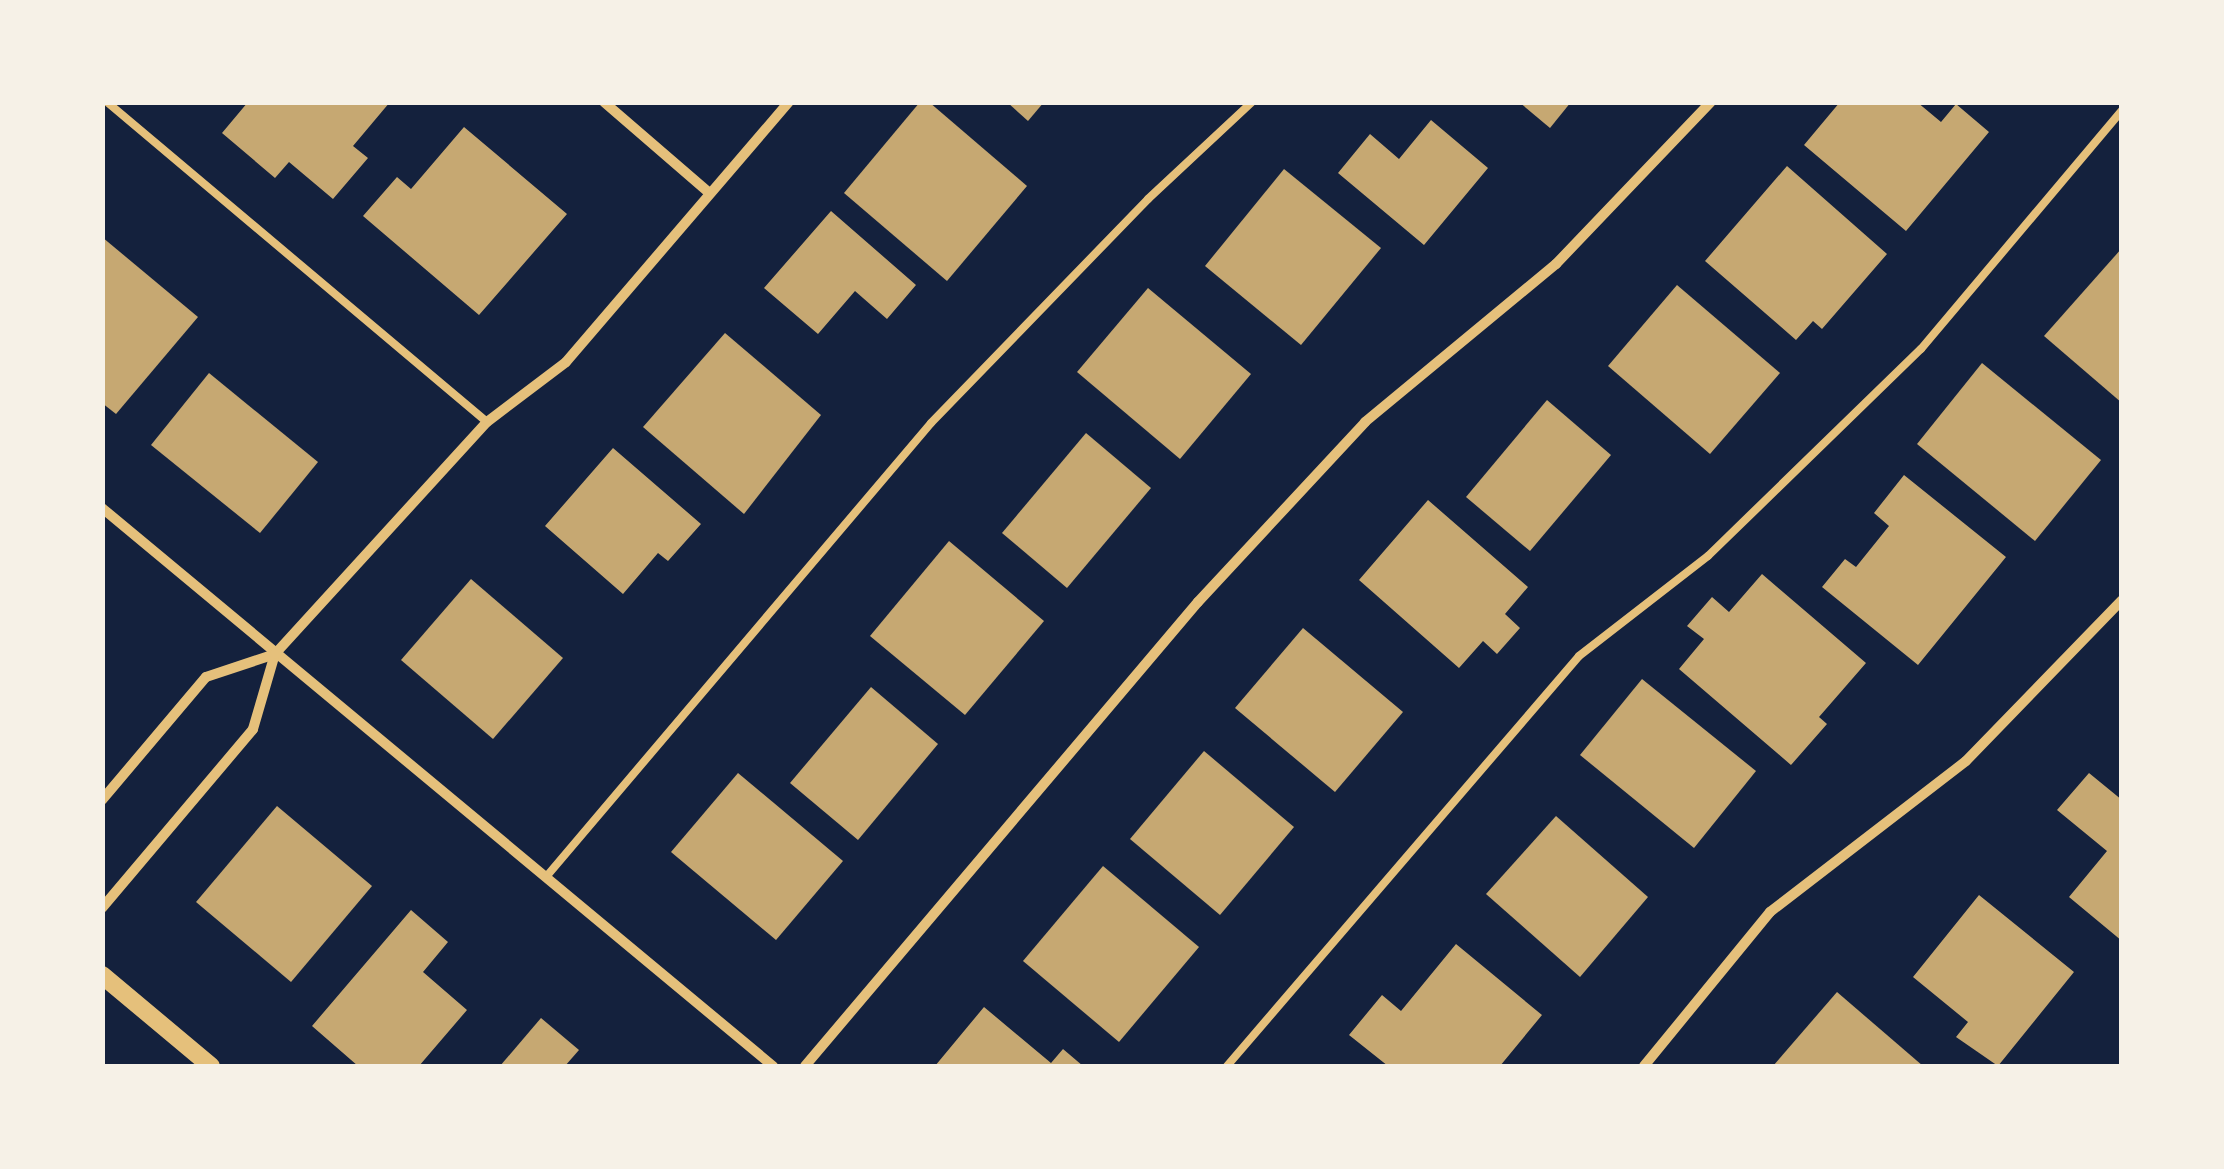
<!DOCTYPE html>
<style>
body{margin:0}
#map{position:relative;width:2224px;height:1169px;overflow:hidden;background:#14213d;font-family:"Nunito Sans",sans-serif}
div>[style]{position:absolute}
.building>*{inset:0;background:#c6a872}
.service>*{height:8px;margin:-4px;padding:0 4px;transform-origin:4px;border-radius:4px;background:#e5c07b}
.minor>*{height:10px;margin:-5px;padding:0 5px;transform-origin:5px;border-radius:5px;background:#e5c07b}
.tertiary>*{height:18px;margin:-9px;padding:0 9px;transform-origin:9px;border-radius:9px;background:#e5c07b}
span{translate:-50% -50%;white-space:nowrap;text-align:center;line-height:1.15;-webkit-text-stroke:10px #f6f1e7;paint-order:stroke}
.frame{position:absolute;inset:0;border:105px solid #f6f1e7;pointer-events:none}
</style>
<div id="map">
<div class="building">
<i style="clip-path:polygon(248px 102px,390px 102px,353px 146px,368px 158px,333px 199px,289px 162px,275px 178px,222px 133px)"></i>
<i style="clip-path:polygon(920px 102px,929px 102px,1027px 186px,947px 281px,844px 193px)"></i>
<i style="clip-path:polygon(1007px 102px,1044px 102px,1028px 121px)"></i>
<i style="clip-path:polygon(1519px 102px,1571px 102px,1550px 128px)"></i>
<i style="clip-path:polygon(1840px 102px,1917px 102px,1941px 122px,1956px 104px,1989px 132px,1906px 231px,1804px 145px)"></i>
<i style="clip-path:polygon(1431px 120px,1488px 168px,1424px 245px,1338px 173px,1370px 134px,1399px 159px)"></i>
<i style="clip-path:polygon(464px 127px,567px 214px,479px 315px,363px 216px,397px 177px,411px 189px)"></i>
<i style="clip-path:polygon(1787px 166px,1887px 254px,1822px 329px,1813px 321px,1796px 340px,1705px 261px)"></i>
<i style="clip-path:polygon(1284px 169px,1381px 248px,1301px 345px,1205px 266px)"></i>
<i style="clip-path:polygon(831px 211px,916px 285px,887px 319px,855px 291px,818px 334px,764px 288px)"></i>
<i style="clip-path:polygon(102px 237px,198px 317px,116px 414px,102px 403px)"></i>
<i style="clip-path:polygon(2122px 248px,2122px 403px,2044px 336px)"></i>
<i style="clip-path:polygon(1677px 285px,1780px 373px,1710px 454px,1608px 366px)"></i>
<i style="clip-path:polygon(1148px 288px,1251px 374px,1180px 459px,1077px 372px)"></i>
<i style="clip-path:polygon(725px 333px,821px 415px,744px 514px,643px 427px)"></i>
<i style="clip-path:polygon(1982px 363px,2101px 460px,2035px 541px,1917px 444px)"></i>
<i style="clip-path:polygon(209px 373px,318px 462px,260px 533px,151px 445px)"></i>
<i style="clip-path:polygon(1547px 400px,1611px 455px,1530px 551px,1466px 497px)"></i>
<i style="clip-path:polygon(1086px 433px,1151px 488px,1067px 588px,1002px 533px)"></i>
<i style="clip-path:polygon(613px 448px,701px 524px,668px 561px,658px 553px,623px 594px,545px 526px)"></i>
<i style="clip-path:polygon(1904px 475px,2006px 557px,1918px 665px,1822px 587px,1845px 559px,1856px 567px,1889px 526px,1874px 513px)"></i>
<i style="clip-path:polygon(1428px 500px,1528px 587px,1505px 614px,1520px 628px,1497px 654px,1483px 641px,1459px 668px,1359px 580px)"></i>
<i style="clip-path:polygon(949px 541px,1044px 621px,965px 715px,870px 636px)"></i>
<i style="clip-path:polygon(1762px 574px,1866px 663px,1819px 717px,1827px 724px,1791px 765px,1679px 669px,1704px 639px,1687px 626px,1712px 597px,1729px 612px)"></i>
<i style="clip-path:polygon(471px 579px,563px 658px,493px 739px,401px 660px)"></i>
<i style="clip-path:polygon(1303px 628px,1403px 712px,1335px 792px,1235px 708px)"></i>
<i style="clip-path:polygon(1642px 679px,1756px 771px,1694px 848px,1580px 755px)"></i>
<i style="clip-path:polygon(871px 687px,938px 744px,858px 840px,790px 783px)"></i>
<i style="clip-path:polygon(1204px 751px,1294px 827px,1220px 915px,1130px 839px)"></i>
<i style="clip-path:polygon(738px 773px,843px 861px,776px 940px,671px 852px)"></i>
<i style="clip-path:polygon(2089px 773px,2122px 800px,2122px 941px,2069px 897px,2107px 851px,2057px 810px)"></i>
<i style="clip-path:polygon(277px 806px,372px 886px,291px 982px,196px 902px)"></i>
<i style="clip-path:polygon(1556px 816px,1648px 897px,1580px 977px,1486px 894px)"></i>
<i style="clip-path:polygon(1103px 866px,1199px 947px,1119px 1042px,1023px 961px)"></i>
<i style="clip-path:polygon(1979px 895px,2074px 972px,1998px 1066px,1956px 1037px,1968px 1022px,1913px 977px)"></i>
<i style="clip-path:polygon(411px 910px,448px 942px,423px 972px,467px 1010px,419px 1066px,358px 1066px,312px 1026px)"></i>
<i style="clip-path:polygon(1456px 944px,1542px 1015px,1500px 1066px,1388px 1066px,1349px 1035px,1382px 995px,1401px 1011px)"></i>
<i style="clip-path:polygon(1837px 992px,1923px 1066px,1773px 1066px)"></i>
<i style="clip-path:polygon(984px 1007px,1051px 1063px,1063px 1049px,1083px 1066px,935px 1066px)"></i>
<i style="clip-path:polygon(541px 1018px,579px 1050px,565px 1066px,500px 1066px)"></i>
</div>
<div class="service">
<i style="left:107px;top:102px;width:497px;rotate:40.1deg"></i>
<i style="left:546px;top:877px;width:595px;rotate:-49.7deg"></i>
<i style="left:931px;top:423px;width:312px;rotate:-45.9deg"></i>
<i style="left:1148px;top:199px;width:142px;rotate:-43deg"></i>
<i style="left:1227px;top:1066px;width:540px;rotate:-49.35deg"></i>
<i style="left:1579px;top:656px;width:163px;rotate:-37.8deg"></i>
<i style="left:1708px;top:556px;width:297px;rotate:-44.2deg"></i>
<i style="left:1921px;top:349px;width:312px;rotate:-49.9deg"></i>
</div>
<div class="minor">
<i style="left:604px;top:102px;width:136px;rotate:40.8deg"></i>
<i style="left:102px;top:508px;width:873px;rotate:39.75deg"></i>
<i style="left:102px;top:800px;width:161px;rotate:-49.8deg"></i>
<i style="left:206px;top:677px;width:73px;rotate:-18.4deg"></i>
<i style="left:102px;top:908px;width:234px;rotate:-49.8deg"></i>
<i style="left:253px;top:729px;width:78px;rotate:-73.7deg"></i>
<i style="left:275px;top:654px;width:314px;rotate:-47.6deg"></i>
<i style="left:487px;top:422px;width:99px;rotate:-37.2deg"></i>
<i style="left:566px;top:362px;width:343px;rotate:-49.4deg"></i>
<i style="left:805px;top:1066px;width:608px;rotate:-49.74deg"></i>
<i style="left:1198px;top:602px;width:246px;rotate:-47.1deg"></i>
<i style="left:1365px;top:422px;width:248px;rotate:-39.6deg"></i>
<i style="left:1556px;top:264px;width:224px;rotate:-46.3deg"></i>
<i style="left:1644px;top:1066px;width:199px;rotate:-50.7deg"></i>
<i style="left:1770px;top:912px;width:247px;rotate:-37.6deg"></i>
<i style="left:1966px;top:761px;width:224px;rotate:-45.9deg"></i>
</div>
<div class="tertiary">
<i style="left:102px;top:975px;width:142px;rotate:39.9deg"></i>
</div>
<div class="frame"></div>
</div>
